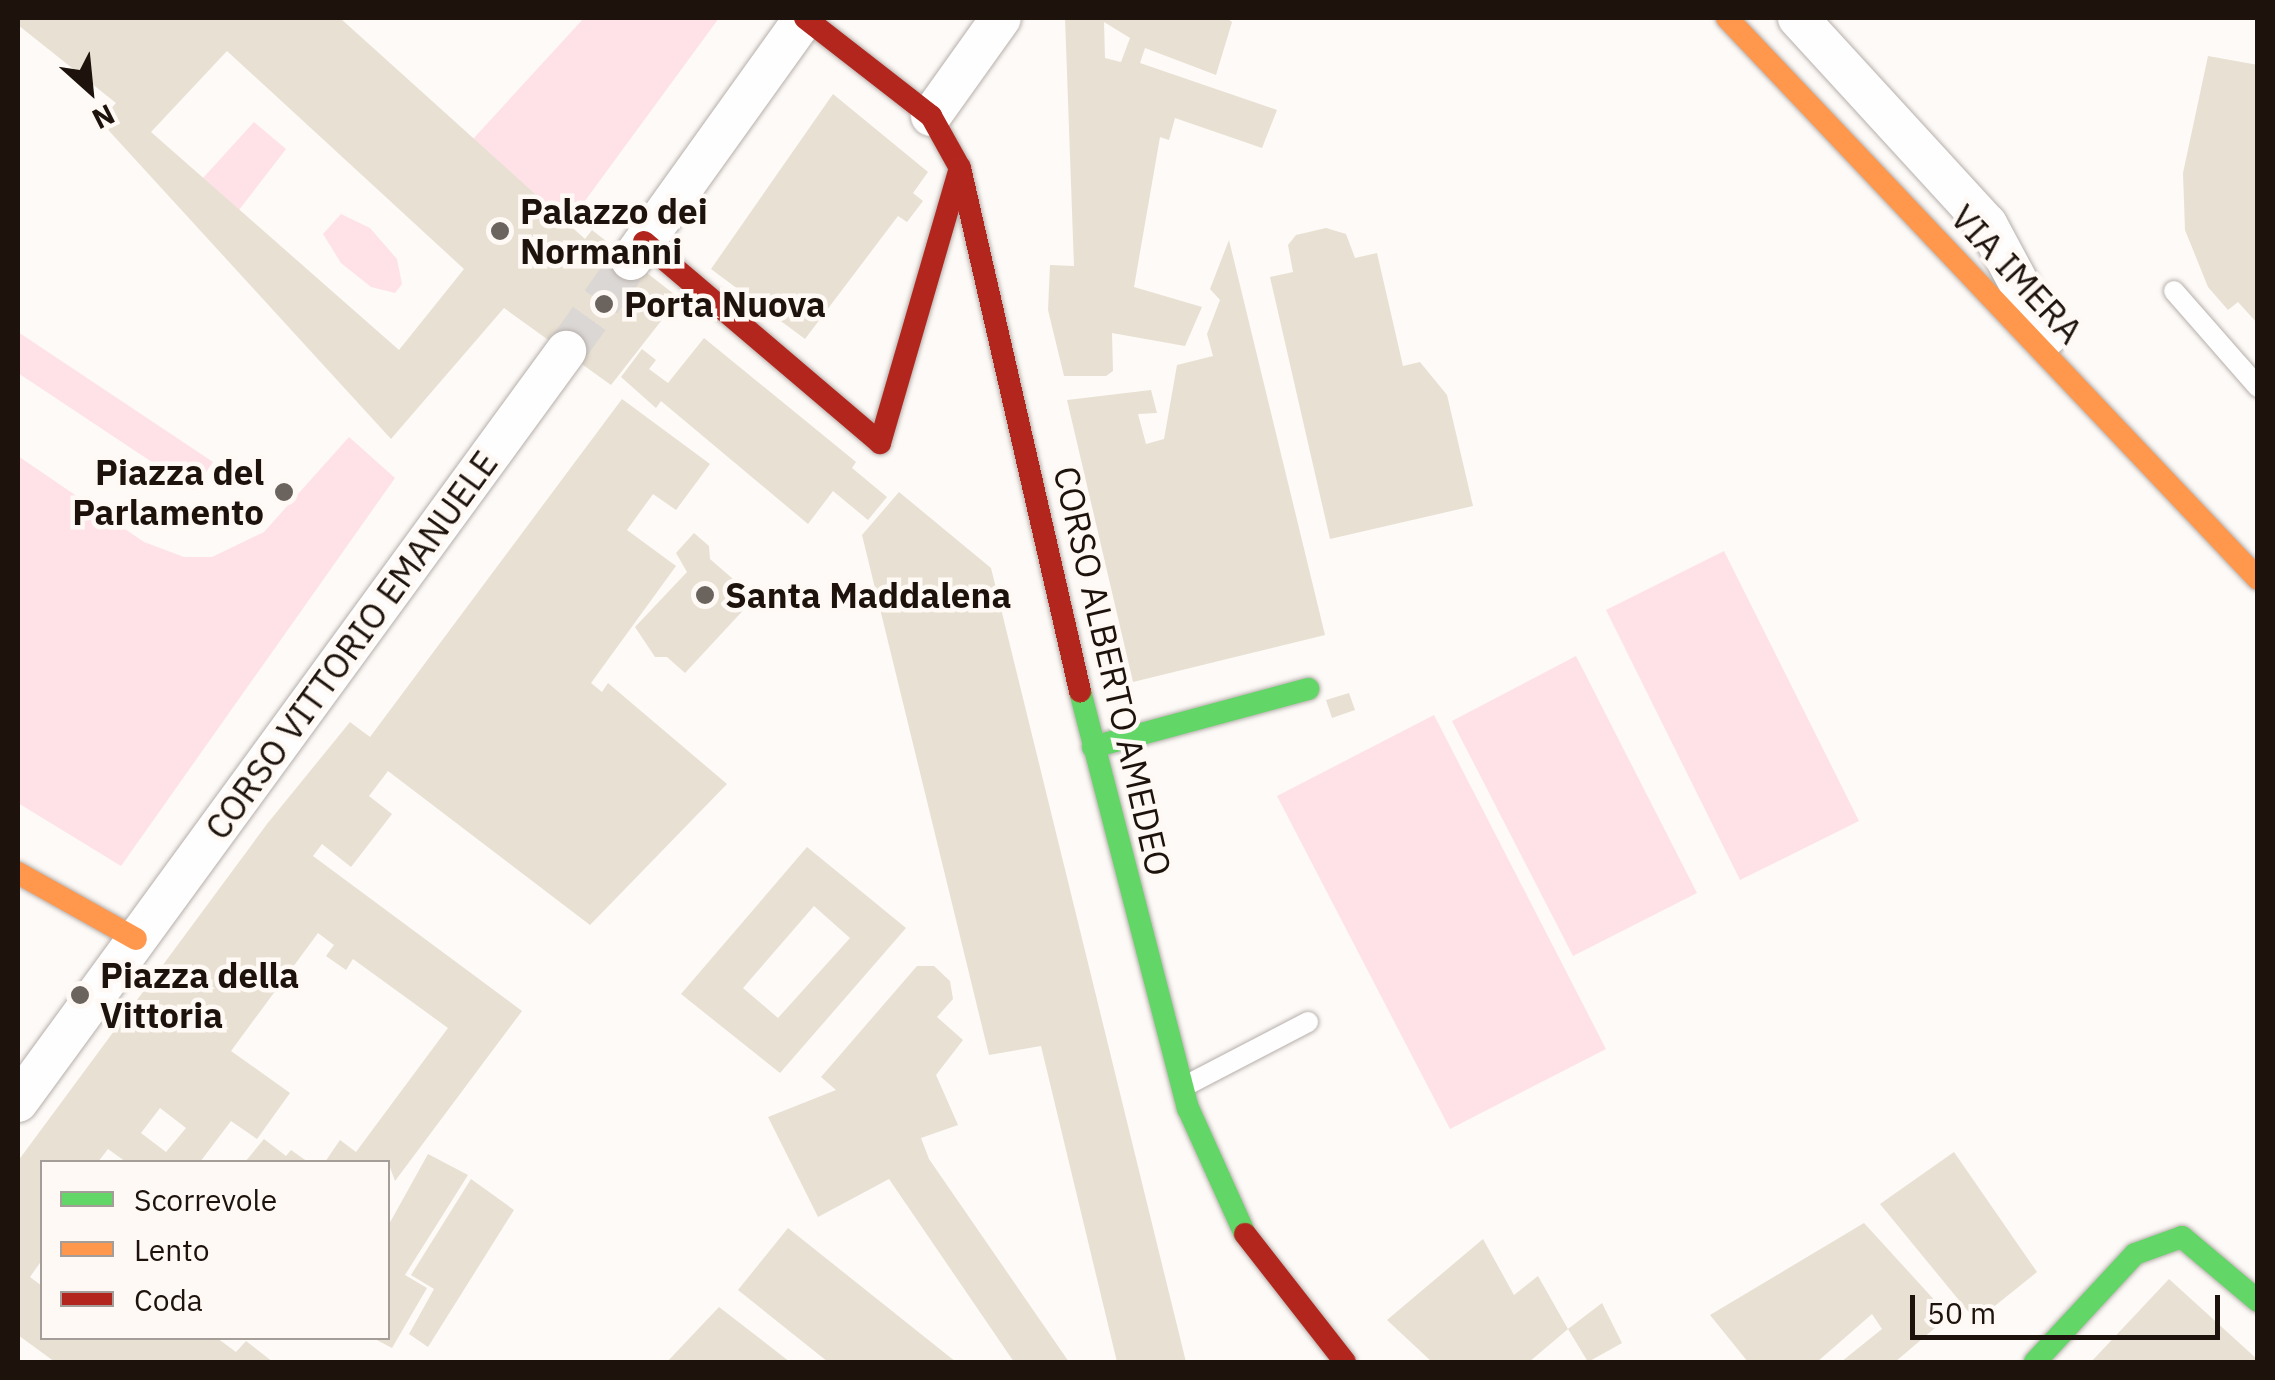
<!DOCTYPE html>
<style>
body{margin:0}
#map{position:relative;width:2275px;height:1380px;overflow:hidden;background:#fdfaf7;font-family:"IBM Plex Sans",sans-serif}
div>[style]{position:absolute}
.green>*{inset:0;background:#fee2e8}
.building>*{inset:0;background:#e8e0d2}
.street-tunnel>*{height:40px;margin-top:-20px;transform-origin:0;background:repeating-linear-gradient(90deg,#dbd7d4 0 40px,transparent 0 60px)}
.roads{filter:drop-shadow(0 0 2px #b6afab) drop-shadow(0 0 2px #b6afab)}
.lane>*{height:20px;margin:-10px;padding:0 10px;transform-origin:10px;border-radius:10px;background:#fffefe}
.street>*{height:40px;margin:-20px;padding:0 20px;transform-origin:20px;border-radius:20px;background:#fffefe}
.fast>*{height:22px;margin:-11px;padding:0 11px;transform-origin:11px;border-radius:11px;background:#63d668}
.slow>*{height:22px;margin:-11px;padding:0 11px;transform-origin:11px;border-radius:11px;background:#ff974d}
.jam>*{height:22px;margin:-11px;padding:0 11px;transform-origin:11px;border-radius:11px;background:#b3261e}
.dots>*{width:28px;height:28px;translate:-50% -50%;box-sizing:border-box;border:5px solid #fff9f5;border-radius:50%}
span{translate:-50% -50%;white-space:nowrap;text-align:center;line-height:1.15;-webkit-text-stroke:9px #fff9f5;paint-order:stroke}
.poi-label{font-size:35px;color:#1d130c;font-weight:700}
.left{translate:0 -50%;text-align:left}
.right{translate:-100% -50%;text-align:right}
.street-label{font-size:35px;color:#1d130c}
.frame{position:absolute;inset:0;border:20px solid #1d130c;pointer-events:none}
.legend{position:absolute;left:40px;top:1160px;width:350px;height:180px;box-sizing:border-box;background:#fff9f5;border:2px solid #a59d98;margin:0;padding:12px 18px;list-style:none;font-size:30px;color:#1d130c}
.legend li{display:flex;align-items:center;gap:20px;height:50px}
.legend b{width:50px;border:2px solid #a59d98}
.north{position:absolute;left:40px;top:40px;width:100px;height:100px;-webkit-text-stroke:8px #fff9f5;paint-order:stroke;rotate:153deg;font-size:28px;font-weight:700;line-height:40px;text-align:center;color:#1d130c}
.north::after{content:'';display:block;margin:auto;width:35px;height:45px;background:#1d130c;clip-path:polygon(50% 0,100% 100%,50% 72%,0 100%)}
.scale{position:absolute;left:1910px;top:1295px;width:310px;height:45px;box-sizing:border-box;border:5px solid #1d130c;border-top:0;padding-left:12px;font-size:30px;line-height:35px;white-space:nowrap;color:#1d130c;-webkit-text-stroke:8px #fff9f5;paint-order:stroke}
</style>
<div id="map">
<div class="green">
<i style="clip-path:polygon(584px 18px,719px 18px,568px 224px,473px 139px)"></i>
<i style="clip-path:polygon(254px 122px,286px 149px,239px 210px,203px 178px)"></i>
<i style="clip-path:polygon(341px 214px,370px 228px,397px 259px,402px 284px,395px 293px,371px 287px,341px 263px,323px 234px)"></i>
<i style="clip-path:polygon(18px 332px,213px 462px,194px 490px,18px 373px)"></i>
<i style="clip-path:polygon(349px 437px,395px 478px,121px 866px,18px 803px,18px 456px,144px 542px,184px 557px,212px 557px,264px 532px)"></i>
<i style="clip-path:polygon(1724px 551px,1859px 821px,1740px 880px,1606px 610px)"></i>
<i style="clip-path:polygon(1576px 656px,1697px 893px,1573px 956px,1452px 721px)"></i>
<i style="clip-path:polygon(1434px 715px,1606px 1049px,1450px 1129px,1277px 796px)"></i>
</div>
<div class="building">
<i style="clip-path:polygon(evenodd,18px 18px,340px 18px,585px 239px,592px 230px,679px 298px,611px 385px,504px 308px,391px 439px,100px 121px,116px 103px,18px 25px,18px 18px,227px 51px,464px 269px,399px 350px,151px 132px,227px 51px)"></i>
<i style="clip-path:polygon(evenodd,1065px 18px,1227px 18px,1232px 22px,1216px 75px,1145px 48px,1140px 63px,1277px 110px,1262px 148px,1175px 118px,1169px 140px,1160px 137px,1134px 287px,1202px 307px,1185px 346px,1112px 333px,1113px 371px,1106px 376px,1064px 376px,1048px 310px,1050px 265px,1074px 266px,1065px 18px,1104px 22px,1130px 38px,1121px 62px,1105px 58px,1104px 22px)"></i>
<i style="clip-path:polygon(2208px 56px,2258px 65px,2258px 324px,2238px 302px,2228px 310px,2208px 287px,2185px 230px,2183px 173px)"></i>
<i style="clip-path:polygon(833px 94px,928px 172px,913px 193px,923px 201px,907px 222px,898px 216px,805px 339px,711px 269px)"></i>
<i style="clip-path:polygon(1326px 228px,1346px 234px,1355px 258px,1377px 253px,1403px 366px,1420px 362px,1447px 395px,1473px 506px,1330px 539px,1270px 277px,1293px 272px,1288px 245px,1296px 235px)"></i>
<i style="clip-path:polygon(1229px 240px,1325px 635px,1133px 682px,1067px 400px,1151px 390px,1157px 413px,1138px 414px,1146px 444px,1164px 439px,1177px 365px,1213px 356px,1207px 334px,1220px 300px,1210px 289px)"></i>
<i style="clip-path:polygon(704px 338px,856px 462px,852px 468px,887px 497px,868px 520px,833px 491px,808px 524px,661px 401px,656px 408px,621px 377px,642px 349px,656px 360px,649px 369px,668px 383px)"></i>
<i style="clip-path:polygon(evenodd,622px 399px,710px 464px,676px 510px,653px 494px,627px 530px,676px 566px,591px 683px,602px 692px,608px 683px,727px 784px,590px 925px,388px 771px,369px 796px,392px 814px,351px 867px,322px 844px,313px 856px,522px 1011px,395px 1181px,388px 1162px,325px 1162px,340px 1140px,356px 1152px,448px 1028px,353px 959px,346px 970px,326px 956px,334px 945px,318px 933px,231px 1051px,290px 1093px,257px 1139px,231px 1121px,200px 1162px,126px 1162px,108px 1149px,98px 1162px,42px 1162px,42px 1260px,30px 1277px,42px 1286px,42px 1338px,217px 1338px,236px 1352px,246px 1341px,273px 1362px,55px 1362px,18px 1335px,18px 1161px,267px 824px,350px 722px,370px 737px,622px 399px,160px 1108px,186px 1128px,166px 1152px,141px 1133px,160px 1108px)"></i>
<i style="clip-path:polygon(899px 492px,991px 568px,1186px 1362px,1117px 1362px,1041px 1046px,989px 1055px,862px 535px)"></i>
<i style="clip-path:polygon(694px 533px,709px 546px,710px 559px,741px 586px,749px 604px,685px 673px,667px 657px,655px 657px,635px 627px,687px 572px,676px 553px)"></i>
<i style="clip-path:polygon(1349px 693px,1355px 710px,1332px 718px,1326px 700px)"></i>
<i style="clip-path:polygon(evenodd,807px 847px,906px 928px,780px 1073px,681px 994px,807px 847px,814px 906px,850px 938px,778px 1018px,743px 988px,814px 906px)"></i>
<i style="clip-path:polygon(917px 966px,934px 966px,950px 981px,953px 999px,937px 1017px,963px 1040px,936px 1075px,958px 1125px,921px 1138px,929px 1159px,1069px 1362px,1014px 1362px,889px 1179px,818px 1217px,768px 1117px,836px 1090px,821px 1077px)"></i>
<i style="clip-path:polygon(264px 1139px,286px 1156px,291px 1150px,308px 1162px,245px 1162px)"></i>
<i style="clip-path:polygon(1954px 1152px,2037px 1272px,1976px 1321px,1880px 1204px)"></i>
<i style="clip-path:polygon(428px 1154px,468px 1175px,405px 1275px,427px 1288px,392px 1348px,373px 1338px,388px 1338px,388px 1226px)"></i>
<i style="clip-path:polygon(471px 1179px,514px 1210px,428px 1347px,409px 1334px,434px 1289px,411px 1275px)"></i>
<i style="clip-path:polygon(1864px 1223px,1949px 1316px,1895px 1362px,1841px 1362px,1882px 1329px,1872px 1314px,1817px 1362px,1748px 1362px,1710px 1315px)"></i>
<i style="clip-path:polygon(788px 1228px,956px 1362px,828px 1362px,738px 1290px)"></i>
<i style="clip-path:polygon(1483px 1239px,1514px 1295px,1538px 1276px,1568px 1329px,1602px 1303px,1622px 1343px,1588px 1362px,1568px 1329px,1529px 1362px,1432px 1362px,1387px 1320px)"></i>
<i style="clip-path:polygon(2169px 1279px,2258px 1360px,2258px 1362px,2091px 1362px)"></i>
<i style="clip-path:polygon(719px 1307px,790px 1362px,667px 1362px)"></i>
</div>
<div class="street-tunnel">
<i style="left:566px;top:351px;width:112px;rotate:-54.5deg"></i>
</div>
<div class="roads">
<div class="lane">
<i style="left:2174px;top:291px;width:128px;rotate:48.8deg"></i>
<i style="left:1183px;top:1087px;width:141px;rotate:-27.5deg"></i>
</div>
<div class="street">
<i style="left:1798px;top:18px;width:280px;rotate:47.5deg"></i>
<i style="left:1987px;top:224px;width:127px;rotate:61.8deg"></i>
<i style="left:931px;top:116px;width:120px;rotate:-54.5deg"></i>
<i style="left:631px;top:260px;width:297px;rotate:-54.4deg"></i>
<i style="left:18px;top:1102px;width:930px;rotate:-53.88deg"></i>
</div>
<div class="fast">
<i style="left:1080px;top:691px;width:431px;rotate:75.5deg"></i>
<i style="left:1188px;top:1108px;width:138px;rotate:65.7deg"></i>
<i style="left:1093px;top:747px;width:223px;rotate:-15.1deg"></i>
<i style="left:2035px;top:1362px;width:147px;rotate:-47.2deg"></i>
<i style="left:2135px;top:1254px;width:50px;rotate:-19.9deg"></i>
<i style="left:2182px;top:1237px;width:99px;rotate:40.1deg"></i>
</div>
<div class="slow">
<i style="left:1727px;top:18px;width:772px;rotate:46.57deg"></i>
<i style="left:18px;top:873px;width:135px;rotate:29.2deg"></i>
</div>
<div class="jam">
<i style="left:805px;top:18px;width:160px;rotate:37.9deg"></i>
<i style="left:931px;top:116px;width:60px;rotate:60.9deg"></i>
<i style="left:960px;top:168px;width:537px;rotate:77.08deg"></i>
<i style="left:644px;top:242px;width:310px;rotate:40.4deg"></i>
<i style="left:880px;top:443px;width:286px;rotate:-73.8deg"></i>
<i style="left:1245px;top:1234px;width:162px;rotate:52deg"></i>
</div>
</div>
<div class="dots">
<i style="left:500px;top:231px;background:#6b645e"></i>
<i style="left:604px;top:304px;background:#6b645e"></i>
<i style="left:284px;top:492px;background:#6b645e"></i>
<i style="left:705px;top:595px;background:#6b645e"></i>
<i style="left:80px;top:995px;background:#6b645e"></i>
</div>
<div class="poi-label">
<span class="left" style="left:520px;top:231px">Palazzo dei<br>Normanni</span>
<span class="left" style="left:624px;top:304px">Porta Nuova</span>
<span class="right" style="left:264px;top:492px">Piazza del<br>Parlamento</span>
<span class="left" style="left:725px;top:595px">Santa Maddalena</span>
<span class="left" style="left:100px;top:995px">Piazza della<br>Vittoria</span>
</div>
<div class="street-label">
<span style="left:2017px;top:274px;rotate:47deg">VIA IMERA</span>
<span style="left:351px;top:645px;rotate:-54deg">CORSO VITTORIO EMANUELE</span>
<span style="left:1113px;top:671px;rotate:77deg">CORSO ALBERTO AMEDEO</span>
</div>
<div class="frame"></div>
<ul class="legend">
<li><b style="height:12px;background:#63d668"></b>Scorrevole</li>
<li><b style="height:12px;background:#ff974d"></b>Lento</li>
<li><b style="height:12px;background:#b3261e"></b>Coda</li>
</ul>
<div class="north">N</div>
<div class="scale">50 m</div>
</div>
